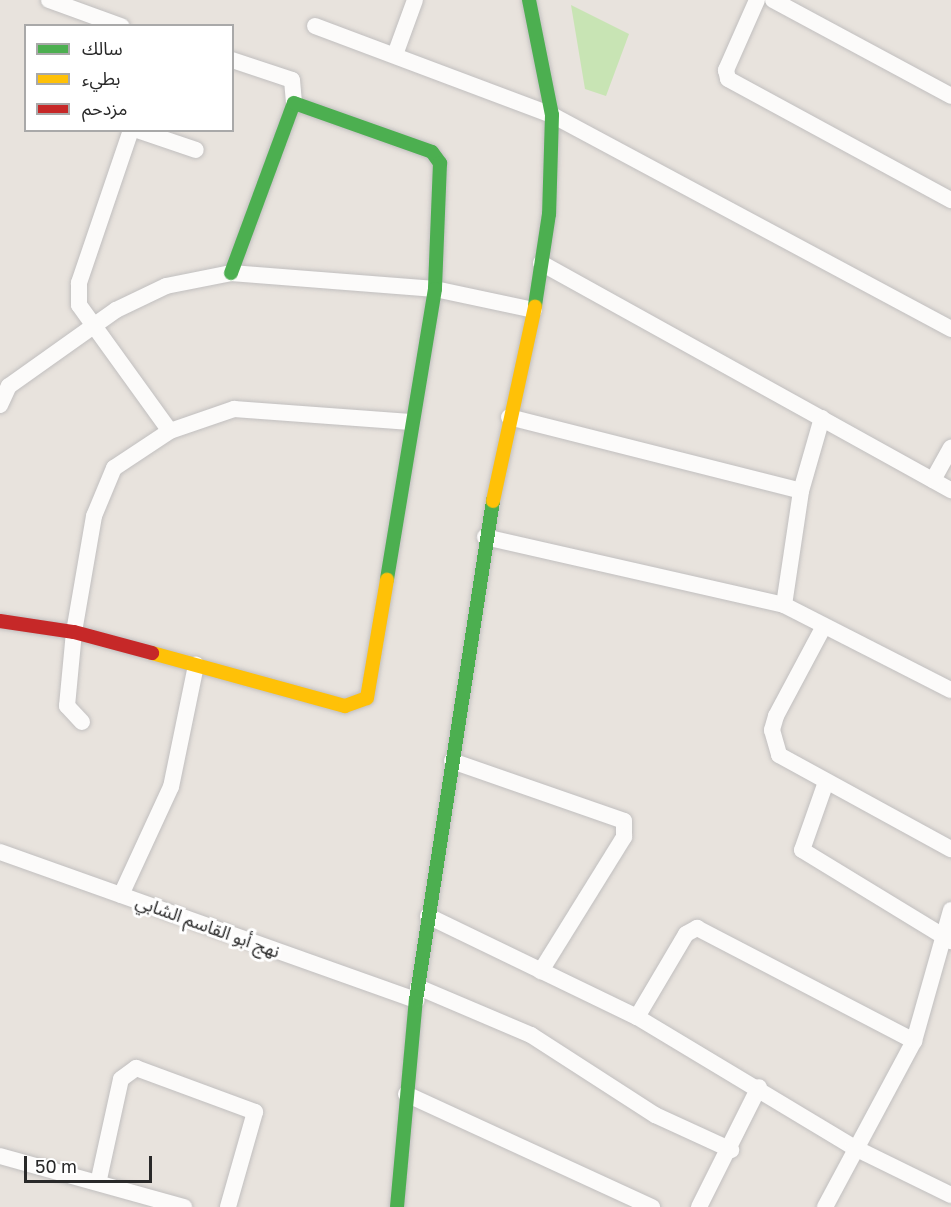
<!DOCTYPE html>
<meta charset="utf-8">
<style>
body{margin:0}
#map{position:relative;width:951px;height:1207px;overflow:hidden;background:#e8e3dd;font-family:"Golos Text","Noto Sans Arabic",sans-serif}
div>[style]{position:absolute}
.green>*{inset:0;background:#c8e4b4}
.roads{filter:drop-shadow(0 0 2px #c1bfbf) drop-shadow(0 0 2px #c1bfbf)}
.street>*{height:16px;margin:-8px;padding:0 8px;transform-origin:8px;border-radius:8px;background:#fcfbfa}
.fast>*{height:14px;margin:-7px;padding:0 7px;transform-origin:7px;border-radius:7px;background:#4caf50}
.slow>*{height:14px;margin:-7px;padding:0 7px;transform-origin:7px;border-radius:7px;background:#ffc107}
.jam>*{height:14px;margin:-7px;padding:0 7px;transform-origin:7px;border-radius:7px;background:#c62828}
span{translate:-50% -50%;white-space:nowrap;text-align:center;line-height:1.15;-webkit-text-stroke:6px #fff;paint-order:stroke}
.street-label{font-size:18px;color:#292929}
.legend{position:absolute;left:24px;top:24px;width:210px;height:108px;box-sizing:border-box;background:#fff;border:2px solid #a9a9a9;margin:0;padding:8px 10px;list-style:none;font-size:18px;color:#292929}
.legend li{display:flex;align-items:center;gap:12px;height:30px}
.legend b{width:30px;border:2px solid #a9a9a9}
.scale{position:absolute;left:24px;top:1156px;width:128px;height:27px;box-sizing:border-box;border:3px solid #292929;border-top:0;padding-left:8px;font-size:18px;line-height:21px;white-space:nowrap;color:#292929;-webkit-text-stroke:4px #fff;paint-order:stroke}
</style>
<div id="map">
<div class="green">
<i style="clip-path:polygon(571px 5px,629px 34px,606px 96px,585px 89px)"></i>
</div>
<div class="roads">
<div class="street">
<i style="left:49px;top:0;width:77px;rotate:19.9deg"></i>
<i style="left:757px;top:0;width:77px;rotate:113.9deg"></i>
<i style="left:726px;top:70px;width:9px;rotate:77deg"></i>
<i style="left:728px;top:79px;width:254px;rotate:28.5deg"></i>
<i style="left:773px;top:0;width:202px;rotate:28.3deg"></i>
<i style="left:315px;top:26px;width:253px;rotate:20.6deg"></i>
<i style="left:552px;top:115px;width:453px;rotate:28.2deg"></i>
<i style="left:396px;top:52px;width:55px;rotate:-69.9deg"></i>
<i style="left:232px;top:60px;width:63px;rotate:18.4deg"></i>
<i style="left:292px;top:80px;width:23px;rotate:85deg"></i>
<i style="left:131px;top:130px;width:162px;rotate:108.8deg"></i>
<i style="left:79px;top:283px;width:22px;rotate:90deg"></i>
<i style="left:79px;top:305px;width:155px;rotate:54.2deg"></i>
<i style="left:137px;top:130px;width:62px;rotate:18.7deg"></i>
<i style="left:541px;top:263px;width:469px;rotate:29deg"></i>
<i style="left:0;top:405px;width:21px;rotate:-65deg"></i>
<i style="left:9px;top:386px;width:131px;rotate:-35.4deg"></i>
<i style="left:116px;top:310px;width:55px;rotate:-25.6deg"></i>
<i style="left:166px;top:286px;width:66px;rotate:-11.3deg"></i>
<i style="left:231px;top:273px;width:205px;rotate:4.5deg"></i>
<i style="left:435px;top:289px;width:101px;rotate:12deg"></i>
<i style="left:509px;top:417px;width:301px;rotate:14.2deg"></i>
<i style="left:933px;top:480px;width:37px;rotate:-61deg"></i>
<i style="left:485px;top:537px;width:307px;rotate:12.8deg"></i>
<i style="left:784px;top:605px;width:187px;rotate:27deg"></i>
<i style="left:784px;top:605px;width:115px;rotate:-81.5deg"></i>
<i style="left:801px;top:491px;width:76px;rotate:-74deg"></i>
<i style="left:824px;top:626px;width:102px;rotate:118.1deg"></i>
<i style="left:776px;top:716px;width:15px;rotate:106deg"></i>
<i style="left:772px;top:730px;width:26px;rotate:74deg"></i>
<i style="left:779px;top:755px;width:196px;rotate:28.7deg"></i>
<i style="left:82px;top:722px;width:22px;rotate:-133deg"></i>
<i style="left:67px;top:706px;width:74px;rotate:-84.6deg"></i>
<i style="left:74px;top:632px;width:118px;rotate:-80.2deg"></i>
<i style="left:94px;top:516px;width:52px;rotate:-67.4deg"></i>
<i style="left:114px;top:468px;width:67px;rotate:-33.5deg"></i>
<i style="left:170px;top:431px;width:68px;rotate:-19deg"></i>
<i style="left:234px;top:409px;width:177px;rotate:4.2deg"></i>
<i style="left:452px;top:761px;width:182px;rotate:19.2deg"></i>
<i style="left:624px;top:821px;width:16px;rotate:90deg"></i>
<i style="left:624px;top:837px;width:158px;rotate:121.8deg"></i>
<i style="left:826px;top:782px;width:72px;rotate:109.4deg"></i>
<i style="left:802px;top:850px;width:175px;rotate:31.4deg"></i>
<i style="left:0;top:852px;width:442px;rotate:19.6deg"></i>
<i style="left:121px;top:895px;width:119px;rotate:-65.2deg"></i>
<i style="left:171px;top:787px;width:125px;rotate:-78.4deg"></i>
<i style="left:428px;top:916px;width:232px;rotate:25.8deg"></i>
<i style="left:637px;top:1017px;width:252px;rotate:31deg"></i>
<i style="left:853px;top:1147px;width:109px;rotate:26.1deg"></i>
<i style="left:418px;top:987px;width:123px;rotate:23deg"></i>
<i style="left:531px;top:1035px;width:148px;rotate:32.8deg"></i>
<i style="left:655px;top:1115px;width:84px;rotate:24.7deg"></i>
<i style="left:637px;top:1017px;width:96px;rotate:-59.4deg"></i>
<i style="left:686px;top:934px;width:13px;rotate:-29deg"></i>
<i style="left:697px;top:928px;width:245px;rotate:27.5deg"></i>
<i style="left:406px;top:1094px;width:271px;rotate:24.7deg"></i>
<i style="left:0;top:1156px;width:191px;rotate:15.5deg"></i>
<i style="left:99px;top:1179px;width:102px;rotate:-77.6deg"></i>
<i style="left:121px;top:1079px;width:19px;rotate:-36deg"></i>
<i style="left:136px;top:1068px;width:127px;rotate:20.3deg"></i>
<i style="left:255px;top:1112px;width:99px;rotate:105.9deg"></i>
<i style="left:699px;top:1207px;width:134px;rotate:-63.4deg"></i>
<i style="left:825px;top:1207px;width:188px;rotate:-61.8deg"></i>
<i style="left:914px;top:1041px;width:136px;rotate:-74.2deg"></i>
</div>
<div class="fast">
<i style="left:529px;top:0;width:117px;rotate:78.7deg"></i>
<i style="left:552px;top:115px;width:99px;rotate:91.7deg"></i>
<i style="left:549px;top:214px;width:93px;rotate:98.7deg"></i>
<i style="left:231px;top:273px;width:181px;rotate:-69.7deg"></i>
<i style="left:294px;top:103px;width:146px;rotate:19.5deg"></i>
<i style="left:432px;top:152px;width:14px;rotate:54deg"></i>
<i style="left:440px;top:163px;width:126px;rotate:92.3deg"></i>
<i style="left:435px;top:289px;width:295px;rotate:99.4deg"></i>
<i style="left:397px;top:1207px;width:208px;rotate:-84.8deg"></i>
<i style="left:416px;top:1000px;width:505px;rotate:-81.23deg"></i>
</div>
<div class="slow">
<i style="left:493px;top:501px;width:199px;rotate:-77.8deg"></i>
<i style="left:152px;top:653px;width:200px;rotate:15.4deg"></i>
<i style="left:345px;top:706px;width:23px;rotate:-20deg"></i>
<i style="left:367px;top:698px;width:120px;rotate:-80.4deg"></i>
</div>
<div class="jam">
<i style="left:0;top:621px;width:75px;rotate:8.5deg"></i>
<i style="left:74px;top:632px;width:81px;rotate:15.1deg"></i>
</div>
</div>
<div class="street-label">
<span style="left:208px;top:926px;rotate:20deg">نهج أبو القاسم الشابي</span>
</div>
<ul class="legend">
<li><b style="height:8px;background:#4caf50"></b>سالك</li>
<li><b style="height:8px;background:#ffc107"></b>بطيء</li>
<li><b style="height:8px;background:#c62828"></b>مزدحم</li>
</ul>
<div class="scale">50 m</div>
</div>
